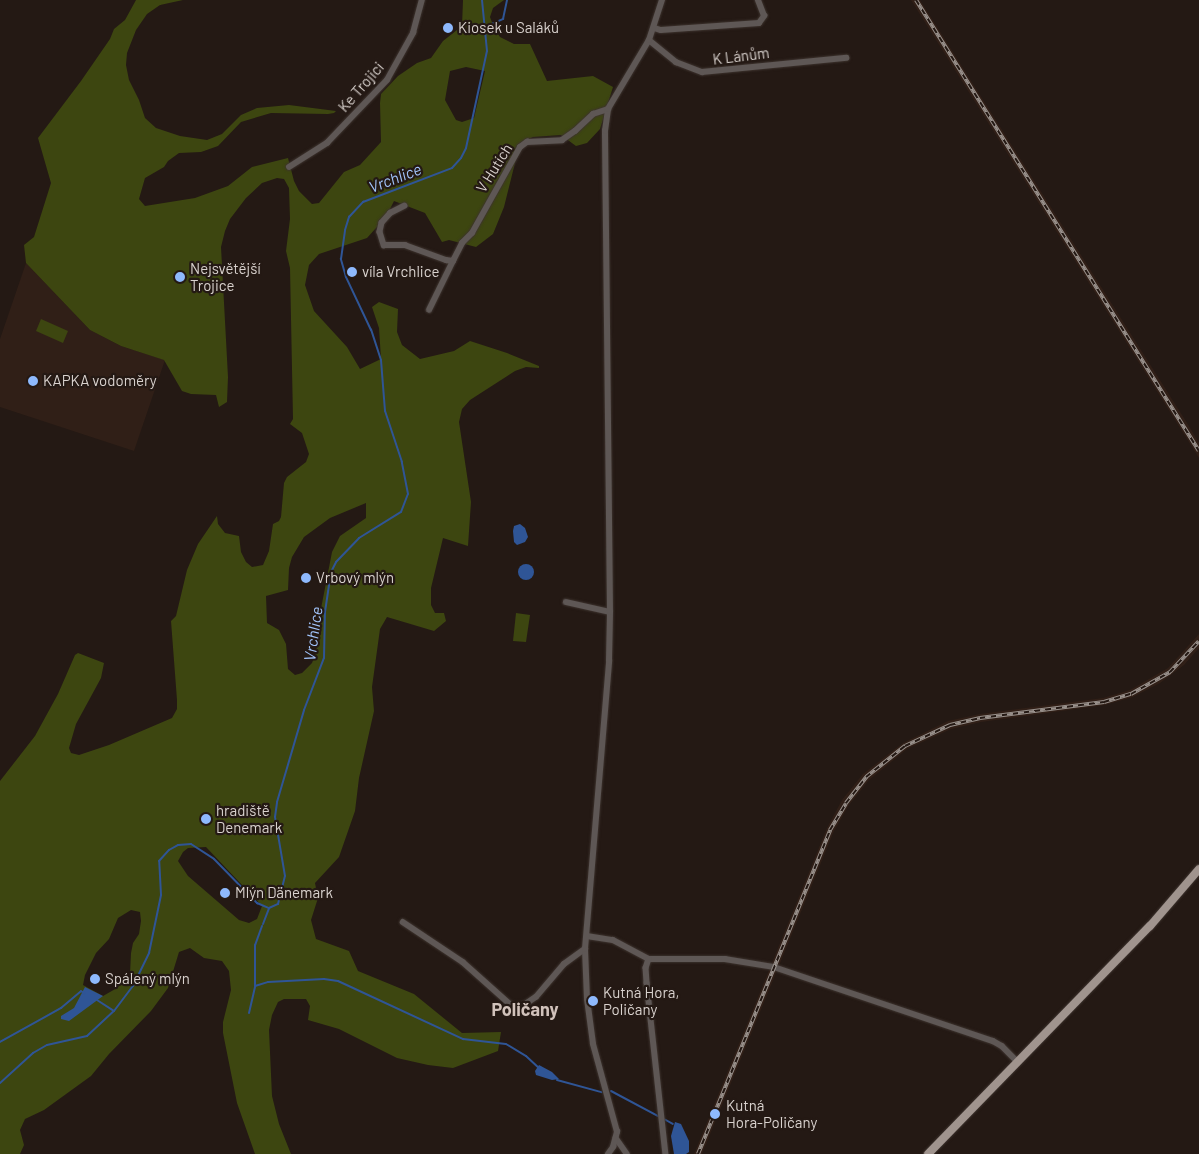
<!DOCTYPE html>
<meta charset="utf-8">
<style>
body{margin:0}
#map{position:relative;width:1199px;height:1154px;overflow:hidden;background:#241914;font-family:Barlow,sans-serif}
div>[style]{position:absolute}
.built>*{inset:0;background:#301f17}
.green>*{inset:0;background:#3d4610}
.water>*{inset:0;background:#2f5596}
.round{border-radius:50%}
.stream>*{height:2px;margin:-1px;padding:0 1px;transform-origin:1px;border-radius:1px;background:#2f5596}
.roads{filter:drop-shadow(0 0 1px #3d332e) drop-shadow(0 0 1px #3d332e)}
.minor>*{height:5.5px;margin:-2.75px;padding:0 2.75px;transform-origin:2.75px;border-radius:2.75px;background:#5e5755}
.major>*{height:8px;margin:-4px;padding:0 4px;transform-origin:4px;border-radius:4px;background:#a0948e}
.rail>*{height:4px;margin-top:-2px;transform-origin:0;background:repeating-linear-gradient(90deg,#241914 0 5.5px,#99918c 0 11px);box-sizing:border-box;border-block:1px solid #99918c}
.dots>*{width:14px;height:14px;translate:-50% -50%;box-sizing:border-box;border:2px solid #241914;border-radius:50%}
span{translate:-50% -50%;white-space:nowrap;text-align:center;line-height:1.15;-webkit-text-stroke:4.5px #241914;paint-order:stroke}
.poi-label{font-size:15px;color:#d9d2ce}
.left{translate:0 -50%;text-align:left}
.street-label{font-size:15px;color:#d9d2ce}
.water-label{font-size:16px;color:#a2c4fb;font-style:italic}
.quarter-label{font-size:18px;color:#d1c2bb;font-weight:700}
</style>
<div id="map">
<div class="built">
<i style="clip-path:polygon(911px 0,920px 0,1187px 423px,1199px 443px,1199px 458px)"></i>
<i style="clip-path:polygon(26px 263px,90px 330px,121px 346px,165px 360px,134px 451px,0 407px,0 339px)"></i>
<i style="clip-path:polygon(1199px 634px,1199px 648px,1184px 665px,1160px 683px,1133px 697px,1105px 705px,981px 722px,951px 729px,907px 749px,869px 780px,849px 805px,834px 831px,702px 1154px,694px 1154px,827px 828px,842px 800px,863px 774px,903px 743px,948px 721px,980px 714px,1103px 698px,1130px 690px,1168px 668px)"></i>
</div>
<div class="green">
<i style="clip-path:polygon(evenodd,136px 0,183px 0,160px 5px,147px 14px,136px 30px,127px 53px,126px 65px,129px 80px,139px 100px,145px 118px,156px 128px,180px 136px,207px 140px,222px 134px,241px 115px,257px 108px,289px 105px,336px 111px,334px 113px,328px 114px,271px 113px,241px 122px,218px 146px,201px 152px,179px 153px,168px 161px,164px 167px,145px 178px,139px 199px,145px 206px,195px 198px,228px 186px,252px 167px,288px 158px,294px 181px,299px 191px,312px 204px,319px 203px,344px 172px,360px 165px,381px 142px,380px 103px,381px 94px,398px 76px,417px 63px,431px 58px,443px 41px,462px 26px,463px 0,504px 0,493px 8px,490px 17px,494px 28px,500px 37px,514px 44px,530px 44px,547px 81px,593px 76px,613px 87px,600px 129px,587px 143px,576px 146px,561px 135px,533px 137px,520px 143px,504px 207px,493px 234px,476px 247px,449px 240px,442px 242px,425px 213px,394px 201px,386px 217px,367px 238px,319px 254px,309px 265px,305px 285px,314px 311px,347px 347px,360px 369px,381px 359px,379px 328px,372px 307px,379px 302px,398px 309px,397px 332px,402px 345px,420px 359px,454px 351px,470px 341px,507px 353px,539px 366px,539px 368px,526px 367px,515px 371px,470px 400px,462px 409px,459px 422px,471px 502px,468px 546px,443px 538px,431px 588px,431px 605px,435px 613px,444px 613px,446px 621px,434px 631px,387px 617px,380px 629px,372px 687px,374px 711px,359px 778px,355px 811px,339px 857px,315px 883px,318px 898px,311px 920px,316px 939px,349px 951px,358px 971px,414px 994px,462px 1033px,501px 1032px,498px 1051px,453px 1068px,428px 1065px,397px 1058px,339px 1029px,308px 1020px,310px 1006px,306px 999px,284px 999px,278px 1002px,272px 1015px,269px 1030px,272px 1096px,279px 1124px,291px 1154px,255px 1154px,237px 1103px,223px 1033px,223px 1022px,231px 990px,229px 971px,222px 961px,204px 958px,190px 948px,179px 952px,168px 988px,151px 1011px,109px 1054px,91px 1076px,44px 1110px,25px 1119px,20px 1130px,24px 1145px,20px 1154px,0 1154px,0 781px,35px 736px,58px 694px,75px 655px,78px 653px,104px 663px,101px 678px,76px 724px,69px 748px,71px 753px,79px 755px,109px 745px,172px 718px,177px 709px,177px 700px,171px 621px,176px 616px,187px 570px,198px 544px,217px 516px,218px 524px,225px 533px,239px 536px,241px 552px,246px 562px,252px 567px,263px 565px,269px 551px,273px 524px,279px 521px,281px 517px,284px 483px,287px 477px,306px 462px,309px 454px,302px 433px,290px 424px,293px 419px,290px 268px,286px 251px,290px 219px,289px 188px,284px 179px,277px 178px,262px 183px,246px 198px,230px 219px,225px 231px,221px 247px,228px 377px,227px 402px,219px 407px,216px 395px,191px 394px,182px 391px,164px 360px,121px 346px,90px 330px,26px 263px,24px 245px,34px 237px,51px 183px,38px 138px,81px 81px,110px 39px,114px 29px,125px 20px,136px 0,466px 67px,485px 71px,474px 118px,462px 122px,456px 120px,445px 100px,450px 71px,466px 67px,136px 0,366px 503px,366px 518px,340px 536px,332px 552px,318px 624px,316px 652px,312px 663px,302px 673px,295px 675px,288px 669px,286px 644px,279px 630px,267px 623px,266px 596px,288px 590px,289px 568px,292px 557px,304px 537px,330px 518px,366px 503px,136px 0,206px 847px,262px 906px,257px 919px,249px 923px,239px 920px,188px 876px,178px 861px,183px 852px,188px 848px,206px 847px,136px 0,131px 910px,140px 912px,141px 921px,139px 934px,133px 943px,131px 953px,130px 974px,117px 988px,103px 996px,83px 985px,85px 975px,96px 953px,109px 939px,118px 918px,131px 910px)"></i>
<i style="clip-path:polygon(41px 319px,68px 331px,63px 343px,36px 331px)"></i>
<i style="clip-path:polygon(516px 613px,530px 615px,526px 642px,513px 641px)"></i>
</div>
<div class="water">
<i style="clip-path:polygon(520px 524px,525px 528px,528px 537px,525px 542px,517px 545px,514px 542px,513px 531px,514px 526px)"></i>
<i class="round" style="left:518px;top:564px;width:16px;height:16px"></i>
<i style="clip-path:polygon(85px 987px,103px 996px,69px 1021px,61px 1019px,61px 1016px,74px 1008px)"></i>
<i style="clip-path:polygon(539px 1065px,552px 1072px,559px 1079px,552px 1080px,536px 1075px,535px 1071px)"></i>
<i style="clip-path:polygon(675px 1122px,681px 1124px,689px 1141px,689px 1152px,686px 1154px,674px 1154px,671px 1136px)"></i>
</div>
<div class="stream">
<i style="left:485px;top:27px;width:20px;rotate:-24deg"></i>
<i style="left:503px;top:19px;width:19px;rotate:-78deg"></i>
<i style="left:263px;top:924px;width:17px;rotate:-69deg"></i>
<i style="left:262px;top:926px;width:20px;rotate:110deg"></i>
<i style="left:255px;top:945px;width:41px;rotate:90deg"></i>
<i style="left:255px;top:986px;width:14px;rotate:-17deg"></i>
<i style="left:268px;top:982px;width:56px;rotate:-3.1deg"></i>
<i style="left:324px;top:979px;width:14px;rotate:8deg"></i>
<i style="left:338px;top:981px;width:138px;rotate:24.9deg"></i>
<i style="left:463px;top:1039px;width:43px;rotate:6.6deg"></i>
<i style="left:506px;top:1044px;width:23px;rotate:31deg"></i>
<i style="left:526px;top:1056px;width:18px;rotate:43deg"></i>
<i style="left:97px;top:1000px;width:20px;rotate:33deg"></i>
<i style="left:249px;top:1013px;width:28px;rotate:-77deg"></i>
<i style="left:0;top:1042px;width:70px;rotate:-29.1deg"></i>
<i style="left:61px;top:1008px;width:26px;rotate:-40deg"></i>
<i style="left:81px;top:991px;width:4px;rotate:34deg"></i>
<i style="left:557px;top:1080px;width:46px;rotate:15.3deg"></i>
<i style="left:0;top:1083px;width:45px;rotate:-42.3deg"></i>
<i style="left:33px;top:1053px;width:16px;rotate:-30deg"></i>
<i style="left:47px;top:1045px;width:41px;rotate:-12.7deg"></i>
<i style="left:87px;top:1036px;width:37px;rotate:-43deg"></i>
<i style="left:114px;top:1011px;width:31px;rotate:-53deg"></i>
<i style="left:133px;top:986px;width:37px;rotate:-64deg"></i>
<i style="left:149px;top:953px;width:59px;rotate:-78.3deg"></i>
<i style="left:161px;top:895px;width:34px;rotate:-93deg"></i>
<i style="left:159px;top:861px;width:15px;rotate:-48deg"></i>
<i style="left:169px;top:850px;width:10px;rotate:-29deg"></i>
<i style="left:178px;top:845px;width:13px;rotate:-4deg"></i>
<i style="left:191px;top:844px;width:27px;rotate:33deg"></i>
<i style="left:214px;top:859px;width:62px;rotate:45.7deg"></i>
<i style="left:257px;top:903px;width:13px;rotate:23deg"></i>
<i style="left:269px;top:908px;width:10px;rotate:-24deg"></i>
<i style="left:278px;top:904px;width:29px;rotate:-76deg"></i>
<i style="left:285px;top:876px;width:60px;rotate:-99.6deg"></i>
<i style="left:275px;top:817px;width:15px;rotate:-82deg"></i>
<i style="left:277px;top:802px;width:96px;rotate:-73.6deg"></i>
<i style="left:304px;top:710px;width:56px;rotate:-69deg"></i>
<i style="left:324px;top:658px;width:46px;rotate:-88.8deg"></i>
<i style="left:325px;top:612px;width:40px;rotate:-81.5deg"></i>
<i style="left:331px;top:572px;width:11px;rotate:-63deg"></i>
<i style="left:336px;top:562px;width:33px;rotate:-46deg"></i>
<i style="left:359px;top:538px;width:49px;rotate:-31.8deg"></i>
<i style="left:401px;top:512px;width:19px;rotate:-69deg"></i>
<i style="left:408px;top:494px;width:33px;rotate:-101deg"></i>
<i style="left:402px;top:462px;width:54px;rotate:-108.4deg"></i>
<i style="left:385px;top:411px;width:51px;rotate:-94.5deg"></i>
<i style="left:381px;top:360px;width:32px;rotate:-108deg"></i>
<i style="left:371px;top:330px;width:59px;rotate:-115.3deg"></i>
<i style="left:346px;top:277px;width:19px;rotate:-106deg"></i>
<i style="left:341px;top:259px;width:29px;rotate:-82deg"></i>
<i style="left:345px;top:230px;width:14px;rotate:-73deg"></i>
<i style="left:349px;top:217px;width:21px;rotate:-47deg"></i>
<i style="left:363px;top:202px;width:95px;rotate:-20.9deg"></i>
<i style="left:452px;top:168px;width:13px;rotate:-48deg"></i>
<i style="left:461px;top:158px;width:11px;rotate:-63deg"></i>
<i style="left:466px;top:148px;width:99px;rotate:-77.8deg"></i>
<i style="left:487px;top:51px;width:51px;rotate:-95.6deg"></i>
<i style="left:611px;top:1091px;width:55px;rotate:28deg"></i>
<i style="left:664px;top:1119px;width:10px;rotate:29deg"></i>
</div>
<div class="roads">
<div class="minor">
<i style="left:654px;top:28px;width:7px;rotate:16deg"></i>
<i style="left:661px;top:30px;width:98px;rotate:-4.1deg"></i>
<i style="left:759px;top:23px;width:9px;rotate:-54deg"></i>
<i style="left:764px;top:16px;width:17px;rotate:-111deg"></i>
<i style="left:649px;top:40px;width:35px;rotate:39deg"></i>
<i style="left:676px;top:62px;width:28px;rotate:21deg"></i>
<i style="left:702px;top:72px;width:145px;rotate:-5.6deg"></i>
<i style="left:289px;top:167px;width:45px;rotate:-32.3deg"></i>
<i style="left:327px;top:143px;width:87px;rotate:-46.4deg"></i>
<i style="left:387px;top:80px;width:54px;rotate:-61deg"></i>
<i style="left:413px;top:33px;width:34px;rotate:-75deg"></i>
<i style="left:405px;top:206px;width:16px;rotate:153deg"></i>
<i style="left:391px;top:213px;width:13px;rotate:132deg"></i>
<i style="left:382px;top:223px;width:9px;rotate:103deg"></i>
<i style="left:380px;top:232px;width:14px;rotate:73deg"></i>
<i style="left:384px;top:245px;width:21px"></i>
<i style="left:405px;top:245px;width:44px;rotate:20.1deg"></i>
<i style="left:446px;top:260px;width:7px;rotate:8deg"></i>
<i style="left:453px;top:261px;width:20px;rotate:-63deg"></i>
<i style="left:462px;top:243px;width:14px;rotate:-45deg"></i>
<i style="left:472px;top:233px;width:98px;rotate:-60.8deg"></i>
<i style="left:520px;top:147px;width:9px;rotate:-36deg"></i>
<i style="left:527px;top:142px;width:35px;rotate:-3deg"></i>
<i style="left:562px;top:140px;width:16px;rotate:-35deg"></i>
<i style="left:575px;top:131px;width:25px;rotate:-43deg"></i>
<i style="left:593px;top:114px;width:16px;rotate:-18deg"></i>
<i style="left:429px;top:310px;width:55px;rotate:-63.9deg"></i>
<i style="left:566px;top:602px;width:45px;rotate:12.8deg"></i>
<i style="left:403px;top:922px;width:72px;rotate:33.7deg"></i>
<i style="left:463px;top:962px;width:63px;rotate:41.8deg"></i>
<i style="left:510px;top:1004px;width:6px;rotate:18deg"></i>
<i style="left:516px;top:1006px;width:8px;rotate:-7deg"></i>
<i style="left:524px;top:1005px;width:14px;rotate:-34deg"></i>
<i style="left:536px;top:997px;width:43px;rotate:-49.7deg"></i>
<i style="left:564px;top:964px;width:26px;rotate:-36deg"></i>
<i style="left:587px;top:936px;width:26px;rotate:9deg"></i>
<i style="left:613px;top:940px;width:41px;rotate:27.8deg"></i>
<i style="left:649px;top:959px;width:76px"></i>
<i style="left:725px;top:959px;width:50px;rotate:9.3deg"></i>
<i style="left:774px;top:967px;width:231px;rotate:18.7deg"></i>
<i style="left:993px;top:1041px;width:10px;rotate:29deg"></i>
<i style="left:1002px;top:1046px;width:23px;rotate:45deg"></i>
<i style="left:649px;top:959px;width:9px;rotate:108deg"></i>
<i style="left:646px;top:968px;width:15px;rotate:86deg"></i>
<i style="left:647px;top:983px;width:172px;rotate:83.7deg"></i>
<i style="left:616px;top:1138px;width:19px;rotate:55deg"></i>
<i style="left:608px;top:1154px;width:9px;rotate:-54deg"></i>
<i style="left:613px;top:1147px;width:16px;rotate:-75deg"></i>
<i style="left:617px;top:1132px;width:91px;rotate:-105.3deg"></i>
<i style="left:593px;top:1044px;width:45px;rotate:-97.6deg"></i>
<i style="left:587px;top:999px;width:50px;rotate:-92.3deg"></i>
<i style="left:585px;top:949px;width:289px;rotate:-85.2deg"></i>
<i style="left:609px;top:661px;width:49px;rotate:-88.8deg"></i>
<i style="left:610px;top:612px;width:481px;rotate:-90.6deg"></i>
<i style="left:605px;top:131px;width:22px;rotate:-82deg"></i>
<i style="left:608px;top:109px;width:80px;rotate:-59.3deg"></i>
<i style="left:649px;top:40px;width:42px;rotate:-72deg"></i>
</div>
<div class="major">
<i style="left:928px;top:1154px;width:318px;rotate:-45.8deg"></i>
<i style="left:1150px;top:926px;width:75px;rotate:-49.3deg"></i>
</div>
</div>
<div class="rail">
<i style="left:916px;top:0;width:532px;rotate:57.89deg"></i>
<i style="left:698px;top:1154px;width:350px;rotate:-67.8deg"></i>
<i style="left:830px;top:830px;width:31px;rotate:-59deg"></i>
<i style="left:846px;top:803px;width:33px;rotate:-52deg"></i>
<i style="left:866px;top:777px;width:50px;rotate:-38.5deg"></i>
<i style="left:905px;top:746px;width:50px;rotate:-25deg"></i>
<i style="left:950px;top:725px;width:31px;rotate:-13deg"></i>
<i style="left:980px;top:718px;width:125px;rotate:-7.4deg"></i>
<i style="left:1104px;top:702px;width:28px;rotate:-17deg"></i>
<i style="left:1131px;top:694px;width:45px;rotate:-29.4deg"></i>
<i style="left:1170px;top:672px;width:42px;rotate:-46.9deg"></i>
</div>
<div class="dots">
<i style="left:448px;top:28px;background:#8eb9fd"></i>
<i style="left:352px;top:272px;background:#8eb9fd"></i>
<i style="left:180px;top:277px;background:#8eb9fd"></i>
<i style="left:33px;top:381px;background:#8eb9fd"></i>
<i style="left:306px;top:578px;background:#8eb9fd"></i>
<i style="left:206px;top:819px;background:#8eb9fd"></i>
<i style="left:225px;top:893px;background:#8eb9fd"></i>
<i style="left:95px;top:979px;background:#8eb9fd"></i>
<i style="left:593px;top:1001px;background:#8eb9fd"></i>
<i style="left:715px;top:1114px;background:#8eb9fd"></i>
</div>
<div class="poi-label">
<span class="left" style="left:458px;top:28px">Kiosek u Saláků</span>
<span class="left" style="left:190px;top:277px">Nejsvětější<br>Trojice</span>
<span class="left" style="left:362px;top:272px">víla Vrchlice</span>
<span class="left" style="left:43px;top:381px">KAPKA vodoměry</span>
<span class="left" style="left:316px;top:578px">Vrbový mlýn</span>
<span class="left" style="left:216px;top:819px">hradiště<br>Denemark</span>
<span class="left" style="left:235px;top:893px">Mlýn Dänemark</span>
<span class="left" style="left:105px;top:979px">Spálený mlýn</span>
<span class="left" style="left:603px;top:1001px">Kutná Hora,<br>Poličany</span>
<span class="left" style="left:726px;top:1114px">Kutná<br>Hora-Poličany</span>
</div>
<div class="street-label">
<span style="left:741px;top:56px;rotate:-7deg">K Lánům</span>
<span style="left:361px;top:87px;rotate:-49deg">Ke Trojici</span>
<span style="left:494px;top:168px;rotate:-58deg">V Hutích</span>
</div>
<div class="water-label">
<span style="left:395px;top:178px;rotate:-21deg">Vrchlice</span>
<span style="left:313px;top:634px;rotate:-82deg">Vrchlice</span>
</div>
<div class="quarter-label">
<span style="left:525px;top:1009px">Poličany</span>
</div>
</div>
